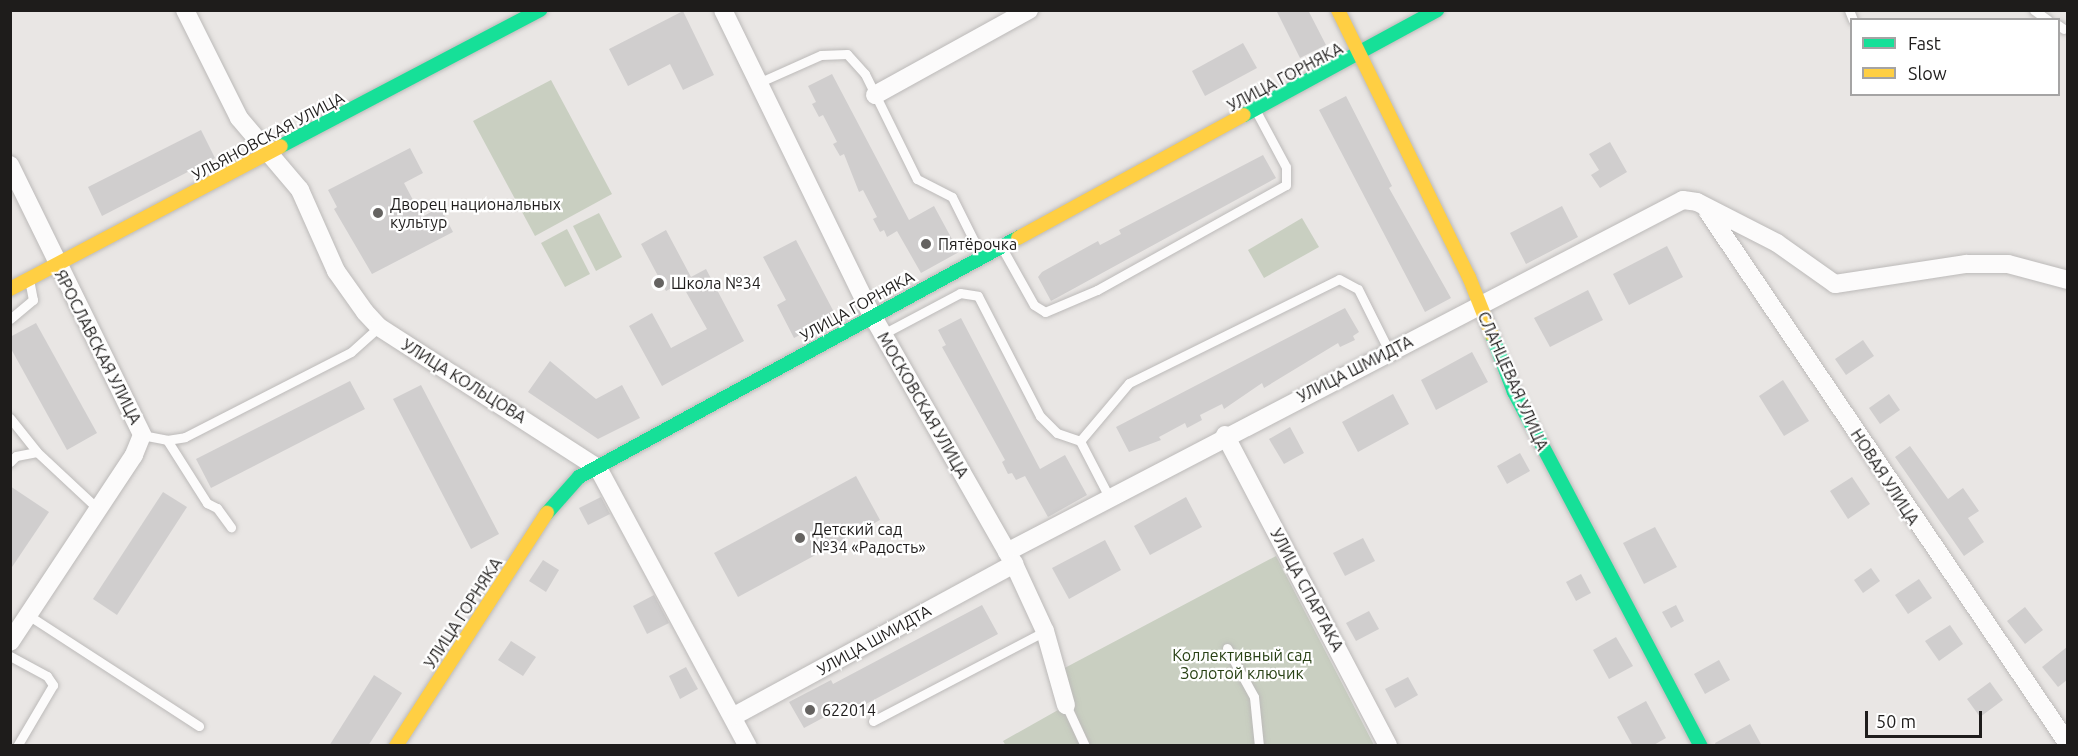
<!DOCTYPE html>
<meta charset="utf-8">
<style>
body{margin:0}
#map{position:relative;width:2078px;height:756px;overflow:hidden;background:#e9e6e4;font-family:Ubuntu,sans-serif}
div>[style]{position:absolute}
.green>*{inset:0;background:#c9cfc1}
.building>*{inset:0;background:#d0cece}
.roads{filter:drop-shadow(0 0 2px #bcbab9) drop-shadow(0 0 2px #bcbab9)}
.lane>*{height:9px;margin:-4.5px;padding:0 4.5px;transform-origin:4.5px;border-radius:4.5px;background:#fcfbfb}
.street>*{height:18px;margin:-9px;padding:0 9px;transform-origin:9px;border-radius:9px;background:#fcfbfb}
.fast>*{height:14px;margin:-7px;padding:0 7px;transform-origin:7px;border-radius:7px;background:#16e098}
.slow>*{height:14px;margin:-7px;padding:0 7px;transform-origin:7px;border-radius:7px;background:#ffcf43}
.dots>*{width:16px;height:16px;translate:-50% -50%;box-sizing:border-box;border:3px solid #fff;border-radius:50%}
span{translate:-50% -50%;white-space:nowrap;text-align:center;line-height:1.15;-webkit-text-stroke:4.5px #fff;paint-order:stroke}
.street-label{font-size:16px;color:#1e1c1b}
.poi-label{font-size:16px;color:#1e1c1b}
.left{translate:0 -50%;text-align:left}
.park-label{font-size:16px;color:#284114}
.frame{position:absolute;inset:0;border:12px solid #1e1c1b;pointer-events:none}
.legend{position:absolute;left:1850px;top:18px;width:210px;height:78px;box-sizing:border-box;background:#fff;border:2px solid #a5a4a4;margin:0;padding:8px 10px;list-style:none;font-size:18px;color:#1e1c1b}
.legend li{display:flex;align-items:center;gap:12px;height:30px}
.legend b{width:30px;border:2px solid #a5a4a4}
.scale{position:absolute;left:1865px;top:711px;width:117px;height:27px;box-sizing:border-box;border:3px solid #1e1c1b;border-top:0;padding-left:8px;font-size:18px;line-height:21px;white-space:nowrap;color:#1e1c1b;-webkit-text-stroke:4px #fff;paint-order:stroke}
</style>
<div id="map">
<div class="green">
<i style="clip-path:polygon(551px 80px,612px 194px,535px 236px,473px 121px)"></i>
<i style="clip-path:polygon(599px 213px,622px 257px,596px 271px,573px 226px)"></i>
<i style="clip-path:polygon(1302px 218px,1319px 247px,1264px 278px,1248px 250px)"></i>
<i style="clip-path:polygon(567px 229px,590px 274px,565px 287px,541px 243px)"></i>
<i style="clip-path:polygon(1276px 556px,1374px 745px,1006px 746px,1003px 741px,1074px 701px,1059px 671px)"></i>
</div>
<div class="building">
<i style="clip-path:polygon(1276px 10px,1308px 10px,1326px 45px,1300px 58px)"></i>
<i style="clip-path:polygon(683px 11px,714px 75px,683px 90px,670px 64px,628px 86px,609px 49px)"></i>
<i style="clip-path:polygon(1243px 43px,1257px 68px,1205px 96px,1192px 71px)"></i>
<i style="clip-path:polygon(832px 74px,909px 220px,934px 206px,959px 252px,921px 273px,897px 231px,887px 237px,884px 230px,880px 232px,873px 219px,877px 217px,863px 190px,859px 192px,844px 154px,840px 156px,833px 144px,837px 142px,823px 115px,819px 117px,812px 104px,816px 102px,808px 86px)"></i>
<i style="clip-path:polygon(1346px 96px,1392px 186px,1389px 188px,1451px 298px,1425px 312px,1319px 110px)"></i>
<i style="clip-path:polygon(201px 130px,215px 158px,102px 216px,88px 187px)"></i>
<i style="clip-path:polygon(1610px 142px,1627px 172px,1600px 188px,1591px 175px,1599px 170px,1589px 154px)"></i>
<i style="clip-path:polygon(410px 148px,423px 173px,404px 183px,422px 217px,440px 207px,453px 232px,372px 274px,334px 209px,337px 207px,328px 190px)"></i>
<i style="clip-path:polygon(1263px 155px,1276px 178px,1051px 301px,1038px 277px,1042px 272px,1098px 241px,1100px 245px,1121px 234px,1119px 230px)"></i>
<i style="clip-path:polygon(1562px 206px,1578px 237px,1526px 264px,1510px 233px)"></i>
<i style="clip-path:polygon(666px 230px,691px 277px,706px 269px,744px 341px,662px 386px,629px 326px,652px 313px,671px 348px,707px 329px,681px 283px,666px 291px,641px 244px)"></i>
<i style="clip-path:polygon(796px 240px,836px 316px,794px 338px,777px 305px,786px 300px,763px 257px)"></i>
<i style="clip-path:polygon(1667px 246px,1683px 277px,1629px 305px,1613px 274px)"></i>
<i style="clip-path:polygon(1588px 290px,1603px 320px,1550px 347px,1534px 318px)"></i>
<i style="clip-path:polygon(1345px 308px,1359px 332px,1353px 336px,1355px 340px,1340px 347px,1338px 343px,1264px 388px,1262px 383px,1224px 409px,1222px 404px,1200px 415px,1202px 420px,1187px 428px,1185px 423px,1159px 437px,1161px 440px,1129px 452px,1116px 427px)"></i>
<i style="clip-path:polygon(961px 318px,1040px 469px,1065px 455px,1087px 495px,1048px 517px,1025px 476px,1016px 480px,1012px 473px,1008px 474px,1002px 462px,1005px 460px,942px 347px,946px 345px,938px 330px)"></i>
<i style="clip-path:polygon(36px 323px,97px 433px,67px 450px,10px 347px,10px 337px)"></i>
<i style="clip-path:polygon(1863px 340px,1874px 356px,1846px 375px,1835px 359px)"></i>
<i style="clip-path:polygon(1472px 352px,1488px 382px,1436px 410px,1421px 380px)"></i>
<i style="clip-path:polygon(550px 361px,596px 399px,622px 385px,640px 418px,598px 439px,528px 392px)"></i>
<i style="clip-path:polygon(1783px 380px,1809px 421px,1784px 436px,1759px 396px)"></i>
<i style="clip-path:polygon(350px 381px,365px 409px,211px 488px,196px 459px)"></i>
<i style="clip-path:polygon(421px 385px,499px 534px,471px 549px,393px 399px)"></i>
<i style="clip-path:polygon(1393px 394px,1409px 424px,1358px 452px,1342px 422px)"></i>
<i style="clip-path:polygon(1889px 394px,1900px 410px,1880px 424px,1869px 408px)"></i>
<i style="clip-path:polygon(1290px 427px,1304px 453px,1284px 464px,1269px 439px)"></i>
<i style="clip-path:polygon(1910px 446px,1948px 499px,1963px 488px,1979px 511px,1968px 518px,1984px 542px,1964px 556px,1895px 457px)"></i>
<i style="clip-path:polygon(1520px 453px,1530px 471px,1507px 484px,1497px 466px)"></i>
<i style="clip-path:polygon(856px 476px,880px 520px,738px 597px,714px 553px)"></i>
<i style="clip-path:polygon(1852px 477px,1870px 504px,1848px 519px,1830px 491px)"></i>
<i style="clip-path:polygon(10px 486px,49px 512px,10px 570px)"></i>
<i style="clip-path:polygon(163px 492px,187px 507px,117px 615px,93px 599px)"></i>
<i style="clip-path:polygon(601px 497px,610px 514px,588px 525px,579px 508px)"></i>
<i style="clip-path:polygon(1186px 497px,1202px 527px,1150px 555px,1134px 526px)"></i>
<i style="clip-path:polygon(1655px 527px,1677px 567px,1644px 584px,1623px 543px)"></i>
<i style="clip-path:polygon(1363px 538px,1375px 561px,1345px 576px,1333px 553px)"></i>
<i style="clip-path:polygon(1105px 540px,1121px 570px,1069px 599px,1052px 568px)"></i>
<i style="clip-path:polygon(543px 560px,559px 570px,546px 592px,529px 581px)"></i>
<i style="clip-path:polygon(1871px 568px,1880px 581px,1863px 593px,1854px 580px)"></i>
<i style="clip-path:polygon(1581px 574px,1591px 593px,1576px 601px,1566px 582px)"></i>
<i style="clip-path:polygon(1919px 579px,1932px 598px,1908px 614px,1895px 595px)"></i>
<i style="clip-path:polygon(654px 595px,669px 623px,647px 634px,633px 606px)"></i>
<i style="clip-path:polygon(982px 605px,998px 634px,849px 713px,845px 706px,804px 728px,789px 702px,831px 680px,833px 684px)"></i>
<i style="clip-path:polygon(1676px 605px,1684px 621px,1671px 628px,1662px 612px)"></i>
<i style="clip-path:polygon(2025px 607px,2043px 630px,2025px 644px,2007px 621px)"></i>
<i style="clip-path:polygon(1369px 611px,1379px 629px,1356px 641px,1346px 623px)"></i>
<i style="clip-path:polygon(1950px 625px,1963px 644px,1939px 661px,1925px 641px)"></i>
<i style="clip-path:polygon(1616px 637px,1633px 666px,1609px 679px,1593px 650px)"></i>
<i style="clip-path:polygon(511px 641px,536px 657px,523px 676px,498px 660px)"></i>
<i style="clip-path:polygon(2067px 647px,2067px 680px,2058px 687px,2042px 667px)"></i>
<i style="clip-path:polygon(1719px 660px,1730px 680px,1705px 694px,1694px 674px)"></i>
<i style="clip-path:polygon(686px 667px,698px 689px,680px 699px,669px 676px)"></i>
<i style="clip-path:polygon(374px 675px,402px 693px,368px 746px,329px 746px)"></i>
<i style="clip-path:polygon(1408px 677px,1418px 695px,1395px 708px,1385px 689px)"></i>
<i style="clip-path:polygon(1990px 682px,2003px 700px,1980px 717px,1967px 699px)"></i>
<i style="clip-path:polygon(1646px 701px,1666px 738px,1652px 746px,1633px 746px,1617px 717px)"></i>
<i style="clip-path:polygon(1750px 724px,1762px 746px,1716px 746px,1715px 743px)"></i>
</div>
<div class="roads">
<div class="lane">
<i style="left:1849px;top:10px;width:11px;rotate:68deg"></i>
<i style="left:2034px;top:10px;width:17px;rotate:36deg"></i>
<i style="left:2058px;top:25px;width:7px;rotate:34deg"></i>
<i style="left:758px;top:83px;width:69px;rotate:-24deg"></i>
<i style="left:821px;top:55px;width:26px;rotate:-2deg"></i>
<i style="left:847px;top:54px;width:27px;rotate:48deg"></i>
<i style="left:865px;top:74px;width:117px;rotate:63.7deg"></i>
<i style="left:917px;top:179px;width:39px;rotate:27deg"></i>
<i style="left:952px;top:197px;width:67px;rotate:63.4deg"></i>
<i style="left:1002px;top:248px;width:65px;rotate:60.7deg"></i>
<i style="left:1034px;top:305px;width:13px;rotate:32deg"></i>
<i style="left:1045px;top:312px;width:56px;rotate:-22.9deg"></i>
<i style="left:1097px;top:290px;width:216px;rotate:-29.1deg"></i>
<i style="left:1286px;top:185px;width:18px;rotate:-90deg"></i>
<i style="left:1286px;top:167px;width:64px;rotate:-118.2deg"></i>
<i style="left:10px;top:319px;width:30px;rotate:-40deg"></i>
<i style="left:33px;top:300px;width:20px;rotate:-101deg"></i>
<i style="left:883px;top:334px;width:87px;rotate:-28deg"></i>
<i style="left:960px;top:293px;width:18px;rotate:9deg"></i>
<i style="left:978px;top:296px;width:135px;rotate:62.7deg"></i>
<i style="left:1040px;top:416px;width:24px;rotate:45deg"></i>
<i style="left:1057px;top:433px;width:24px;rotate:19deg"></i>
<i style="left:1080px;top:441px;width:63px;rotate:62.6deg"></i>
<i style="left:10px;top:418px;width:43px;rotate:51.5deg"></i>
<i style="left:37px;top:452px;width:82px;rotate:43deg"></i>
<i style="left:142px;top:435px;width:25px;rotate:11deg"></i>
<i style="left:167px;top:440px;width:18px;rotate:-9deg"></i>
<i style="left:185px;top:437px;width:186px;rotate:-27.1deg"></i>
<i style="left:351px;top:352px;width:38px;rotate:-42deg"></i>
<i style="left:167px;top:440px;width:75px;rotate:57.6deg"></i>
<i style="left:207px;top:503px;width:11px;rotate:27deg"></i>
<i style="left:217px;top:508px;width:24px;rotate:54deg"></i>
<i style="left:1080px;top:441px;width:76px;rotate:-49.8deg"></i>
<i style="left:1129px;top:383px;width:234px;rotate:-26.3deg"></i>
<i style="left:1339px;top:279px;width:21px;rotate:28deg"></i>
<i style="left:1358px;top:289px;width:69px;rotate:63.4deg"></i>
<i style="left:10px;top:462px;width:8px;rotate:-45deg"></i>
<i style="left:16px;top:456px;width:21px;rotate:-11deg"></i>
<i style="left:28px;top:615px;width:204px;rotate:33deg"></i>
<i style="left:1227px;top:648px;width:56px;rotate:61.1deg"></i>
<i style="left:1254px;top:697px;width:49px;rotate:84.2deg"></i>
<i style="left:10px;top:656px;width:42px;rotate:28.4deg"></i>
<i style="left:47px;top:676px;width:11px;rotate:56deg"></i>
<i style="left:53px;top:685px;width:71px;rotate:120.5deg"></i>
<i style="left:1066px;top:705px;width:45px;rotate:65.1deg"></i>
<i style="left:873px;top:721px;width:194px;rotate:-27.6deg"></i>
</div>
<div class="street">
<i style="left:185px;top:10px;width:121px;rotate:63.4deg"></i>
<i style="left:239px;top:118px;width:94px;rotate:49.7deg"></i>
<i style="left:300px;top:190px;width:89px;rotate:66deg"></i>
<i style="left:336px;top:271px;width:50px;rotate:54.7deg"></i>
<i style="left:365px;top:312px;width:21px;rotate:47deg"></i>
<i style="left:379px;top:327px;width:260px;rotate:32.8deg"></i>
<i style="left:598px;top:468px;width:316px;rotate:61.7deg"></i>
<i style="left:723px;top:10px;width:339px;rotate:64deg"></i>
<i style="left:872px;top:315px;width:287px;rotate:60.3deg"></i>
<i style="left:1014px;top:564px;width:74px;rotate:65.2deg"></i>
<i style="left:1045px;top:631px;width:77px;rotate:74.2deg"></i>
<i style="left:875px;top:95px;width:176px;rotate:-28.9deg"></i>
<i style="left:10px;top:165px;width:301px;rotate:63.9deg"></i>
<i style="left:142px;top:435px;width:22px;rotate:112deg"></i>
<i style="left:134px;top:455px;width:224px;rotate:123.5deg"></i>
<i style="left:1708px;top:212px;width:642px;rotate:55.91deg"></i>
<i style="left:1225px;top:435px;width:351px;rotate:62.3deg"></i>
<i style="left:1007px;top:552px;width:762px;rotate:-27.51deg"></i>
<i style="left:1683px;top:200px;width:14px;rotate:8deg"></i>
<i style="left:1697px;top:202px;width:90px;rotate:27.1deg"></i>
<i style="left:1777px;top:243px;width:71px;rotate:35.3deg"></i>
<i style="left:1835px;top:284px;width:133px;rotate:-8.7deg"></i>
<i style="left:1966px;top:264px;width:42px"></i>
<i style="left:2008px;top:264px;width:62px;rotate:14.9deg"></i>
<i style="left:734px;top:716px;width:319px;rotate:-28.5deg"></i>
</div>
<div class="fast">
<i style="left:1244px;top:115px;width:220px;rotate:-28.5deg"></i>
<i style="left:281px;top:146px;width:293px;rotate:-27.7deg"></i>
<i style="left:1492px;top:335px;width:61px;rotate:68.9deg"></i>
<i style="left:1514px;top:392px;width:400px;rotate:62.2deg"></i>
<i style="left:547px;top:513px;width:48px;rotate:-48.4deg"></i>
<i style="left:579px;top:477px;width:500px;rotate:-28.6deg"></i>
</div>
<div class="slow">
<i style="left:1338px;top:10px;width:297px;rotate:63.9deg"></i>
<i style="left:1469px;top:277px;width:62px;rotate:68.4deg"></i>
<i style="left:1018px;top:238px;width:257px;rotate:-28.6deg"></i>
<i style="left:10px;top:289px;width:306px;rotate:-27.8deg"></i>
<i style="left:396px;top:746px;width:278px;rotate:-57.1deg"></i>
</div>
</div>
<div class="dots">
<i style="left:378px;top:213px;background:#656361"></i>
<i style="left:926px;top:244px;background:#656361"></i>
<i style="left:659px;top:283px;background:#656361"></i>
<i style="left:800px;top:538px;background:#656361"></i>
<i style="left:810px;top:710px;background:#656361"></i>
</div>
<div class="street-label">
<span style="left:1285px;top:77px;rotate:-28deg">УЛИЦА ГОРНЯКА</span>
<span style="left:268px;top:136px;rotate:-28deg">УЛЬЯНОВСКАЯ УЛИЦА</span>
<span style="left:857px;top:306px;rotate:-29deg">УЛИЦА ГОРНЯКА</span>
<span style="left:98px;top:347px;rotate:63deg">ЯРОСЛАВСКАЯ УЛИЦА</span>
<span style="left:1355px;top:369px;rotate:-27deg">УЛИЦА ШМИДТА</span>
<span style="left:464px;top:381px;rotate:32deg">УЛИЦА КОЛЬЦОВА</span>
<span style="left:1513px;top:381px;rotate:66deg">СЛАНЦЕВАЯ УЛИЦА</span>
<span style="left:923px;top:405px;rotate:60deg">МОСКОВСКАЯ УЛИЦА</span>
<span style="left:1885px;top:477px;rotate:57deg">НОВАЯ УЛИЦА</span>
<span style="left:1307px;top:590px;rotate:62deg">УЛИЦА СПАРТАКА</span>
<span style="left:463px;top:613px;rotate:-57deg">УЛИЦА ГОРНЯКА</span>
<span style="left:874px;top:640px;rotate:-29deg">УЛИЦА ШМИДТА</span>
</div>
<div class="poi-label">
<span class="left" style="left:390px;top:213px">Дворец национальных<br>культур</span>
<span class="left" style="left:938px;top:244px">Пятёрочка</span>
<span class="left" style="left:671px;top:283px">Школа №34</span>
<span class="left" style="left:812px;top:538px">Детский сад<br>№34 «Радость»</span>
<span class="left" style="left:822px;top:710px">622014</span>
</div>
<div class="park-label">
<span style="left:1242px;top:664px">Коллективный сад<br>Золотой ключик</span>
</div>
<div class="frame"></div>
<ul class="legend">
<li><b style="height:8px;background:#16e098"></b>Fast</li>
<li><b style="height:8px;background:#ffcf43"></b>Slow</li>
</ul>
<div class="scale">50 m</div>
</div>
